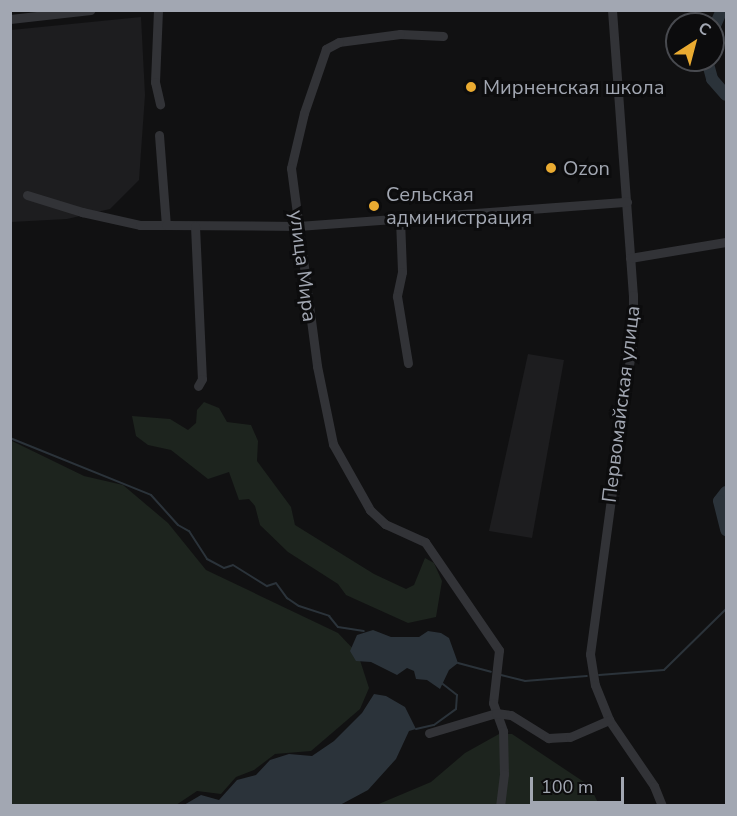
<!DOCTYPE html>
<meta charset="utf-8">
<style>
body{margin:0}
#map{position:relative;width:737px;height:816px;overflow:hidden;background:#111112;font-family:"Nunito Sans",sans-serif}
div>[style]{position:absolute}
.built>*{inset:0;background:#1d1d1f}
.green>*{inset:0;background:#1d241e}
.water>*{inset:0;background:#2b333a}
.stream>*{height:2px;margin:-1px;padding:0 1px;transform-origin:1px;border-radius:1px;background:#2b333a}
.river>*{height:12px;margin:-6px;padding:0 6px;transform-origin:6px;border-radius:6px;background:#2b333a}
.minor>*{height:9px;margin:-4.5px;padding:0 4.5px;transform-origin:4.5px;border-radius:4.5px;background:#323337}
.dots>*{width:16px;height:16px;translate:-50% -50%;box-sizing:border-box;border:3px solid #0c0c0d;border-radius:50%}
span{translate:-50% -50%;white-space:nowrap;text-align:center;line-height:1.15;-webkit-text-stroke:6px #0c0c0d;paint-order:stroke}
.poi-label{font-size:20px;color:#a2a7b2}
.left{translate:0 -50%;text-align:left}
.street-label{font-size:20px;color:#a2a7b2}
.frame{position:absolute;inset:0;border:12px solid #a2a7b2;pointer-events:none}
.north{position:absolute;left:665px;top:12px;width:60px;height:60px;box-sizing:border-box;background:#0c0c0d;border:2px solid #484a4f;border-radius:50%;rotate:36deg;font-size:16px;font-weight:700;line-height:24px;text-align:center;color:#a2a7b2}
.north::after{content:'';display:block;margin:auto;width:21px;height:27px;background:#eaab31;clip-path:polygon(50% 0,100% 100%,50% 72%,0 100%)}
.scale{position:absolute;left:530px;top:777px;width:94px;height:27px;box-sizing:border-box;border:3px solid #a2a7b2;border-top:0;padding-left:8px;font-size:18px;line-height:21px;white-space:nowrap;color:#a2a7b2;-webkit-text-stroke:4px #0c0c0d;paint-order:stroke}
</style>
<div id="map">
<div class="built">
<i style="clip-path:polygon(141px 17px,145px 95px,139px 180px,110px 209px,67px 219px,11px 222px,11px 30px)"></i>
<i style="clip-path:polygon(528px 354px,564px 360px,532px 538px,489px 531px)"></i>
</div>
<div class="green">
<i style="clip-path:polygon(204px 402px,219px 408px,227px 422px,251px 425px,258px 441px,257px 461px,291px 507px,295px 525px,374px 574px,406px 589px,414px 585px,425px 558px,434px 563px,442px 581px,436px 617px,408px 623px,346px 595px,338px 584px,288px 552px,260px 525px,255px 506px,249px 499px,239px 500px,229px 472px,208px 479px,171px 450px,148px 445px,136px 436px,132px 416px,170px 419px,188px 430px,196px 423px,197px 410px)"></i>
<i style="clip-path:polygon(10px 440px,84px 476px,123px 485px,168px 523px,206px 570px,338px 633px,358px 654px,369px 688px,360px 709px,311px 751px,275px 754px,254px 770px,236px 777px,221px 794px,197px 791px,176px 805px,11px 805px)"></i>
<i style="clip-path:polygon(499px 734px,512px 734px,590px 786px,599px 805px,374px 806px,431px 782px,465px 753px)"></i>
</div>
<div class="water">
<i style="clip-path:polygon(373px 630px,391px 637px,419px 637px,428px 631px,441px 633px,449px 638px,458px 663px,449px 670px,440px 689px,427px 680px,416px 679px,414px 671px,407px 668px,397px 675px,371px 662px,356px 661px,350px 651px,357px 635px)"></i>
<i style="clip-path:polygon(374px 694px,386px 696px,405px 707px,416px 729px,409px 731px,396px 759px,368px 790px,340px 805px,184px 805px,201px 795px,219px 800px,237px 780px,256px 775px,270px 760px,289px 754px,312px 756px,334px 741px,362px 713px)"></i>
</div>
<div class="stream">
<i style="left:10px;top:438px;width:152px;rotate:22deg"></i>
<i style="left:151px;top:495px;width:40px;rotate:48deg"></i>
<i style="left:178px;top:525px;width:13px;rotate:29deg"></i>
<i style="left:189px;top:531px;width:33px;rotate:57deg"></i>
<i style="left:207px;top:559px;width:19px;rotate:28deg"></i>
<i style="left:224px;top:568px;width:9px;rotate:-18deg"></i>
<i style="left:233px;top:565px;width:40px;rotate:32deg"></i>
<i style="left:267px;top:586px;width:9px;rotate:-18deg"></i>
<i style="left:276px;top:583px;width:19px;rotate:54deg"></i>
<i style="left:287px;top:598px;width:14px;rotate:34deg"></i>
<i style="left:299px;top:606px;width:32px;rotate:18deg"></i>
<i style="left:329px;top:616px;width:14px;rotate:51deg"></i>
<i style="left:338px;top:627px;width:26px;rotate:9deg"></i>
<i style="left:458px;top:663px;width:34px;rotate:15deg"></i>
<i style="left:501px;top:675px;width:25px;rotate:14deg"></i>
<i style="left:525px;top:681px;width:62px;rotate:-4.6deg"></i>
<i style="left:599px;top:675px;width:65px;rotate:-4.4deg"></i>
<i style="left:664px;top:670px;width:87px;rotate:-44.5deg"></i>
<i style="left:416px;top:729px;width:18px;rotate:-13deg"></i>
<i style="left:434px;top:725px;width:27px;rotate:-36deg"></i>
<i style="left:456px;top:709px;width:14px;rotate:-86deg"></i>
<i style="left:457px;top:695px;width:18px;rotate:-142deg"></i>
</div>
<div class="river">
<i style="left:713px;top:30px;width:22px;rotate:-66deg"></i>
<i style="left:707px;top:60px;width:20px;rotate:75deg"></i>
<i style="left:712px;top:79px;width:21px;rotate:49deg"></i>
<i style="left:726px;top:492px;width:11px;rotate:128deg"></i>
<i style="left:719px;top:501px;width:30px;rotate:76deg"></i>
</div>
<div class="minor">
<i style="left:158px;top:10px;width:72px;rotate:92.4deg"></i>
<i style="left:155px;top:82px;width:23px;rotate:77deg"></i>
<i style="left:612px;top:10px;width:286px;rotate:85.8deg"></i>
<i style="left:633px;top:295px;width:41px;rotate:90deg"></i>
<i style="left:633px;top:336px;width:321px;rotate:97.7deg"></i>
<i style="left:590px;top:654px;width:31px;rotate:81deg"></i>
<i style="left:595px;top:685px;width:38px;rotate:68deg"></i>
<i style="left:609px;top:720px;width:80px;rotate:55.7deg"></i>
<i style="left:654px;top:786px;width:22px;rotate:68deg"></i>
<i style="left:10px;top:19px;width:81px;rotate:-6.4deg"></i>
<i style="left:443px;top:36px;width:43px;rotate:-177.3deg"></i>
<i style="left:400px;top:34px;width:62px;rotate:172.5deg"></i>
<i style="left:339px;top:42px;width:15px;rotate:152deg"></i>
<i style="left:326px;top:49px;width:68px;rotate:109deg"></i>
<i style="left:304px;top:113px;width:57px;rotate:103.3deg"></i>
<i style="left:291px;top:168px;width:200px;rotate:82.5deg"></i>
<i style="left:317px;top:366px;width:80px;rotate:78.4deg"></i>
<i style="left:333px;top:444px;width:76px;rotate:60.7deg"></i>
<i style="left:370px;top:510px;width:21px;rotate:43deg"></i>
<i style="left:385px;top:524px;width:44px;rotate:24.2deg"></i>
<i style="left:425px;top:542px;width:131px;rotate:55.6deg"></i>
<i style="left:499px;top:650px;width:53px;rotate:96.5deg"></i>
<i style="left:493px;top:703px;width:30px;rotate:70deg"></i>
<i style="left:503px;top:731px;width:43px;rotate:88.7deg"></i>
<i style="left:504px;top:774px;width:32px;rotate:97deg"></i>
<i style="left:159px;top:135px;width:90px;rotate:85.6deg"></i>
<i style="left:27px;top:195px;width:58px;rotate:17.2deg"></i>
<i style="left:82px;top:212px;width:59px;rotate:12.6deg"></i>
<i style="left:140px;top:225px;width:26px"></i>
<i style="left:166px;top:225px;width:132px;rotate:0.4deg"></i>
<i style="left:298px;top:226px;width:330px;rotate:-4.2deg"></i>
<i style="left:400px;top:219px;width:53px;rotate:87.8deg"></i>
<i style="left:402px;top:272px;width:25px;rotate:102deg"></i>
<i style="left:397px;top:296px;width:68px;rotate:80.7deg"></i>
<i style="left:195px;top:226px;width:153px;rotate:87.4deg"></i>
<i style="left:202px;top:379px;width:8px;rotate:120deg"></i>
<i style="left:630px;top:258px;width:97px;rotate:-9.5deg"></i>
<i style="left:429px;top:733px;width:70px;rotate:-16.6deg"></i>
<i style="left:496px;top:713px;width:15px;rotate:8deg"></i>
<i style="left:511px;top:715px;width:44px;rotate:31.9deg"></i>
<i style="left:548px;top:738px;width:22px;rotate:-3deg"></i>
<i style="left:570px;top:737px;width:43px;rotate:-23.6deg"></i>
</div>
<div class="dots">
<i style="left:471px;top:87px;background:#eaab31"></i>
<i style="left:551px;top:168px;background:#eaab31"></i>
<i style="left:374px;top:206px;background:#eaab31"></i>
</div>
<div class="poi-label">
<span class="left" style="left:483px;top:87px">Мирненская школа</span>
<span class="left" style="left:563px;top:168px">Ozon</span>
<span class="left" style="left:386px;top:206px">Сельская<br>администрация</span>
</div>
<div class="street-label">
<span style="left:303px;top:266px;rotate:83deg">улица Мира</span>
<span style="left:621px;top:404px;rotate:-83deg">Первомайская улица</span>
</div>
<div class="frame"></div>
<div class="north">С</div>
<div class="scale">100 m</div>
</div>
